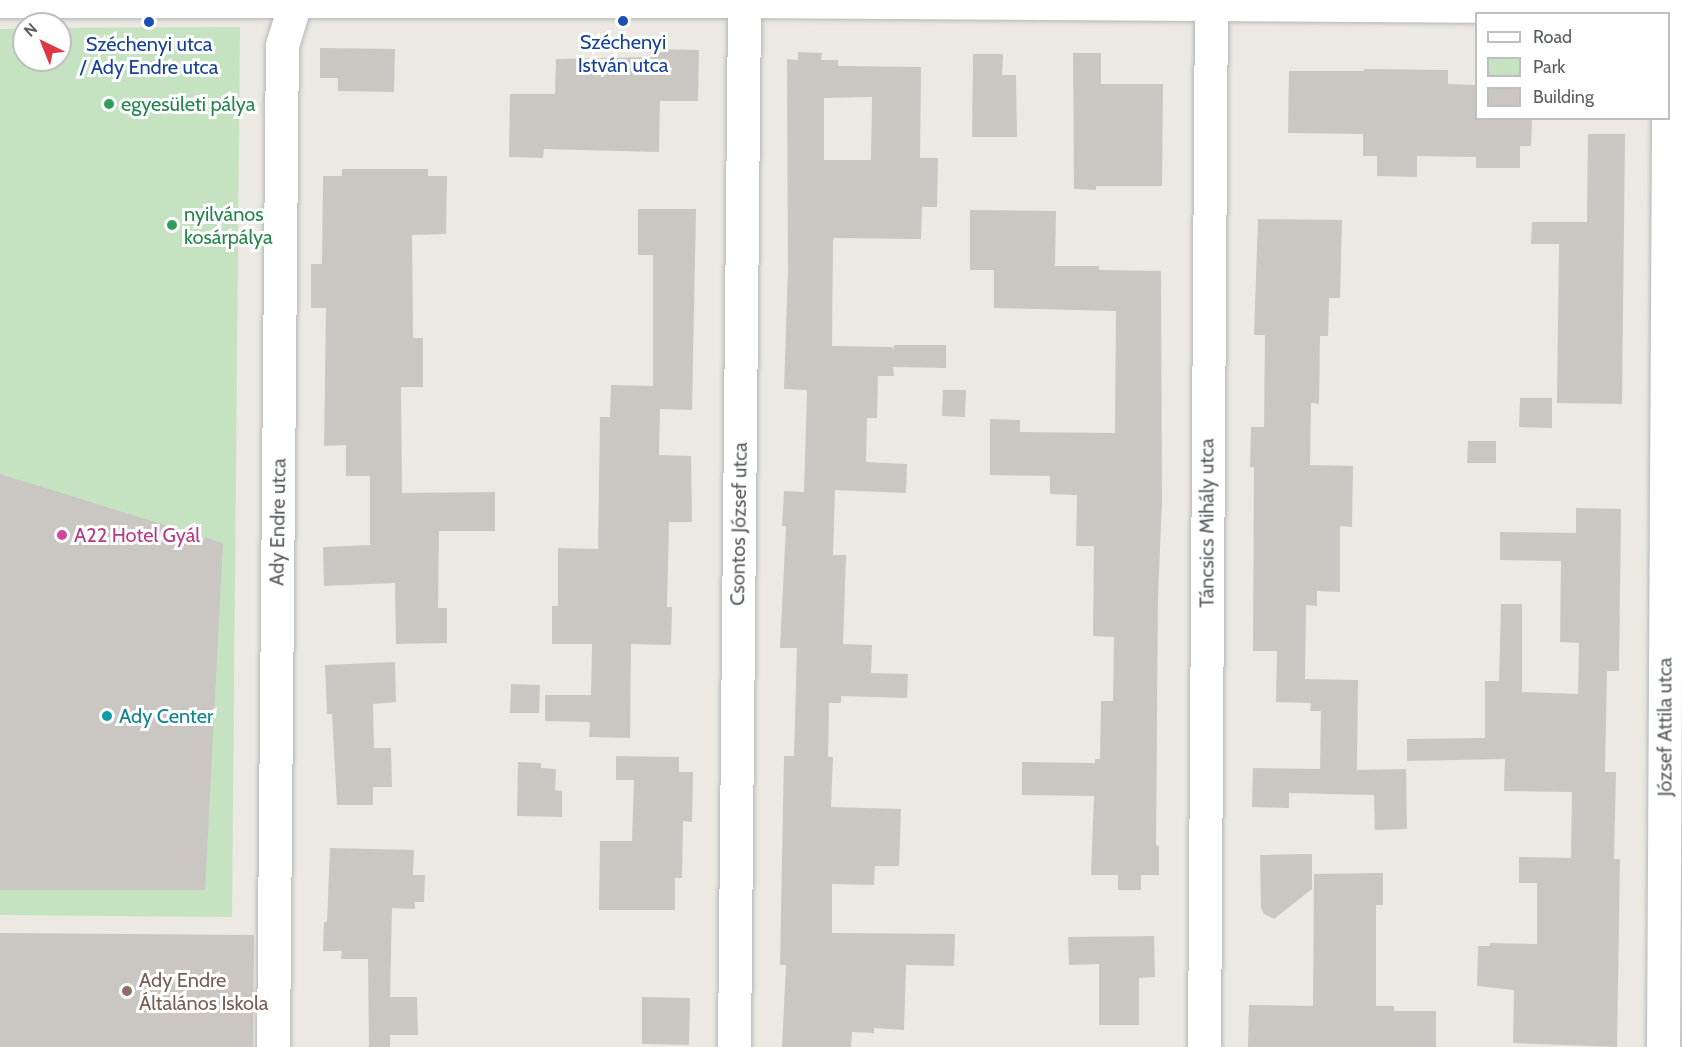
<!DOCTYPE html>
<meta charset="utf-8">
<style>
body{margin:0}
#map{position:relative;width:1682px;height:1047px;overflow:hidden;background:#ece9e2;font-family:Cabin,sans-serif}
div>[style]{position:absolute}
.green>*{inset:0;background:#c5e3c0}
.building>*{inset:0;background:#cac6c2}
.roads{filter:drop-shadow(0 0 2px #b3b6b9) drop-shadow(0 0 2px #b3b6b9)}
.minor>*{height:33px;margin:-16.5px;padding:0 16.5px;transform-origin:16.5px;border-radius:16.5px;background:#fff}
.dots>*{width:16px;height:16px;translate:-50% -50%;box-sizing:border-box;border:3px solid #fff;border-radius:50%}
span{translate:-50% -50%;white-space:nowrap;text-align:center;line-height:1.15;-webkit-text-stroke:6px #fff;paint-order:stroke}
.transit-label{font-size:20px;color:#164399}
.leisure-label{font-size:20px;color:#27864d}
.left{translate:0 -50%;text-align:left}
.street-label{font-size:20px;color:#5a5f62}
.hotel-label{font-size:20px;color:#b23c85}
.culture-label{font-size:20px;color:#0d838f}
.education-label{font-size:20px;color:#785e54}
.legend{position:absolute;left:1475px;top:12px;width:195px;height:108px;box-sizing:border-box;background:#fff;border:2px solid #bdbfc0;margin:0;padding:8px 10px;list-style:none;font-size:18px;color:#5a5f62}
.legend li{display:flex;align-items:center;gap:12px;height:30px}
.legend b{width:30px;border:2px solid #bdbfc0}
.north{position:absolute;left:12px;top:12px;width:60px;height:60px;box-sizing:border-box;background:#fff;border:2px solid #bdbfc0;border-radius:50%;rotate:317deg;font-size:16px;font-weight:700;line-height:24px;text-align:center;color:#5a5f62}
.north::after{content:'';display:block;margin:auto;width:21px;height:27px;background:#de3742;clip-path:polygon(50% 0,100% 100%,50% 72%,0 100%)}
</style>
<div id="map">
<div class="green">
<i style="clip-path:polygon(240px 27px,232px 917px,0 915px,0 29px,24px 29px,24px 60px,60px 60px,60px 28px)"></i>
</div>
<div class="building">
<i style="clip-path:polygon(320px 48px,395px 49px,394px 92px,338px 91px,338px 78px,320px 78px)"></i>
<i style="clip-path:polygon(650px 49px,699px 50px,698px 101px,660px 101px,659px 152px,544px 149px,543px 158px,509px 157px,510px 94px,555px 94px,556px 59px,650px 57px)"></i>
<i style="clip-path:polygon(evenodd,798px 52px,822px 53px,821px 60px,838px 60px,838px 66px,921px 67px,920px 158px,938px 158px,937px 207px,922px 207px,921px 239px,833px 238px,832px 346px,893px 347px,893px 354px,894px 345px,946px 345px,946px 368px,893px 367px,894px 376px,878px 376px,877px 418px,867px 418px,866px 462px,907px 464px,906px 493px,835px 490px,833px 555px,846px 555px,843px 644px,872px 645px,871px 673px,908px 674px,907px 698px,841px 696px,841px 703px,829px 703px,828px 757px,833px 757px,831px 807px,901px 809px,899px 866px,875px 866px,874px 885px,832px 884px,832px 933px,955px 934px,954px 966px,906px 965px,904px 1030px,874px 1028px,874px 1033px,852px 1032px,851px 1047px,782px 1047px,786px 965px,780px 965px,784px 756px,794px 756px,797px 648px,780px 648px,786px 526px,782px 526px,784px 491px,804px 492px,807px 390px,784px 389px,788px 269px,787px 59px,798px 60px,798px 52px,872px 97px,871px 160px,824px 160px,824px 98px,872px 97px)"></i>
<i style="clip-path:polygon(1073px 53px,1101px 53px,1101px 84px,1163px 84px,1162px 186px,1096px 186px,1096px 190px,1074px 189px)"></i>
<i style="clip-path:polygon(973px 54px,1003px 54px,1002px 75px,1016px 75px,1017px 137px,972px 137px)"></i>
<i style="clip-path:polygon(1364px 69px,1448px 70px,1448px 84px,1476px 85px,1476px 118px,1532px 118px,1531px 146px,1520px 146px,1520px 168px,1476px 168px,1476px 157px,1417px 156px,1417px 177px,1377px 176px,1377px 156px,1363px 156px,1363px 134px,1288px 133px,1289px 71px,1364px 71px)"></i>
<i style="clip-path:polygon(1588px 134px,1625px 134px,1622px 404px,1557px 403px,1559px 244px,1531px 244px,1532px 222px,1587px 222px)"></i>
<i style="clip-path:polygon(342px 169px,428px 169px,428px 176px,447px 176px,446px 234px,412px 235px,413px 338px,423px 338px,423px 387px,401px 387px,402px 493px,495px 492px,495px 531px,439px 531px,438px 608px,447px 608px,447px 643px,396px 644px,395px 583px,324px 586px,323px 547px,370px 545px,370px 476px,346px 476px,346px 445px,324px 446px,326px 308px,311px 308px,311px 264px,322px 264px,323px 176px,342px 176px)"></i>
<i style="clip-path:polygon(638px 209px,696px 209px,692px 410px,660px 409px,659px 455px,691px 456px,692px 522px,669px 522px,667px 607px,672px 607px,671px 645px,631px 644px,630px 738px,589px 737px,590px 722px,545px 721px,545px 695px,591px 695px,592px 644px,552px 644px,552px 606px,558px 606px,558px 548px,598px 549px,600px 417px,610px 417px,611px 385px,653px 386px,653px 255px,638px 255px)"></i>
<i style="clip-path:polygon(970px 210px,1056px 211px,1055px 266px,1099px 266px,1099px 270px,1161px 271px,1162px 501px,1158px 597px,1156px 845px,1159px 846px,1159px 875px,1141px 875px,1141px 890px,1118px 890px,1118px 875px,1091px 875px,1094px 796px,1022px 795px,1022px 762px,1095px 763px,1095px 759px,1100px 759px,1101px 701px,1113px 701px,1114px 637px,1093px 636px,1094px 546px,1076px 546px,1077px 495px,1050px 494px,1050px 476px,990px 475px,990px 419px,1020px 420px,1020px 432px,1115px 433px,1116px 311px,994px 308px,994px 270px,970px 270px)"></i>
<i style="clip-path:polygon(1258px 219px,1342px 220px,1340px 298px,1329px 298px,1328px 336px,1320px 336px,1319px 404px,1311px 403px,1310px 465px,1353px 466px,1352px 527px,1340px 526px,1340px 592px,1317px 591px,1317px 606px,1306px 605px,1305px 679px,1358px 680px,1357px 770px,1406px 769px,1407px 829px,1375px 830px,1374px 795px,1289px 793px,1289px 808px,1252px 807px,1253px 768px,1320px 769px,1321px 711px,1310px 711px,1311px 703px,1276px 702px,1277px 651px,1253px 651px,1254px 467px,1250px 467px,1251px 427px,1264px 427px,1265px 335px,1254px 335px)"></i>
<i style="clip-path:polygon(943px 390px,966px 390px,965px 417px,942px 416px)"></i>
<i style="clip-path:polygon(1520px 398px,1552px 398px,1552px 428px,1519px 427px)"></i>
<i style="clip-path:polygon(1468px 441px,1496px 441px,1496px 463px,1467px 463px)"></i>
<i style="clip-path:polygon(0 474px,223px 543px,205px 890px,0 890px)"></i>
<i style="clip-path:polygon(1576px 508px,1621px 509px,1619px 671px,1607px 671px,1605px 772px,1616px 772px,1614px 859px,1620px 859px,1617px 1047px,1513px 1043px,1514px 990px,1477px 986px,1478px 946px,1490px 946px,1490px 943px,1537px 944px,1537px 883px,1519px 883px,1519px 857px,1571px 858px,1572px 792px,1504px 791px,1505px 759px,1407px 761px,1407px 739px,1485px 738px,1485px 681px,1499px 681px,1501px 604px,1522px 604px,1522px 692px,1578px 694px,1579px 643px,1560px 642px,1561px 561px,1500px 560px,1500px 532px,1576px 533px)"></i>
<i style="clip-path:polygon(395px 662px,396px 702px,373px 704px,374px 748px,391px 748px,392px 787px,373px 787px,373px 805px,337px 805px,332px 714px,327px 714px,325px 665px)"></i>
<i style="clip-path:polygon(511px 684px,540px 685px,539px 713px,510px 713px)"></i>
<i style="clip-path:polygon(616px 756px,679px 757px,679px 772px,693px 772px,692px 822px,683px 821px,682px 878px,675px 878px,675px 910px,599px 910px,600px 841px,632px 841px,634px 780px,616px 780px)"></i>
<i style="clip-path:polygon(518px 762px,541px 763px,541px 768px,556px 769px,555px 790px,562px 791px,562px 817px,517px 816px)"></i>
<i style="clip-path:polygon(330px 848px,414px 850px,413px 875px,425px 875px,424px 902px,415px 902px,415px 909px,392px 908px,390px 997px,417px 997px,418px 1035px,390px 1035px,390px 1047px,369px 1047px,368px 959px,341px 959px,342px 951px,323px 951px,324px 922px,327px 922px)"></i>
<i style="clip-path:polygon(1312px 854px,1312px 889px,1274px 919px,1264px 914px,1261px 908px,1260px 855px)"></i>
<i style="clip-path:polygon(1383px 873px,1383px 905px,1376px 905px,1376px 1006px,1394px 1006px,1394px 1011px,1436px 1011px,1436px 1047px,1248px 1047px,1249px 1005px,1313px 1006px,1314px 874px)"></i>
<i style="clip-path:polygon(0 933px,254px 935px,253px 1047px,0 1047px)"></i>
<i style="clip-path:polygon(1154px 936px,1155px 977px,1139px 978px,1139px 1025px,1099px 1025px,1099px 964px,1069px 965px,1068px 937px)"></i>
<i style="clip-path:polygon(642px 997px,690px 998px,689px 1045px,642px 1044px)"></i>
</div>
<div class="roads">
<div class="minor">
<i style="left:0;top:1px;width:744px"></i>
<i style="left:744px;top:1px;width:938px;rotate:0.37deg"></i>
<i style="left:1668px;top:101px;width:101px;rotate:-89.4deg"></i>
<i style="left:273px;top:1047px;width:1002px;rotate:-89.49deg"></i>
<i style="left:282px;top:45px;width:47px;rotate:-72.7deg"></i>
<i style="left:734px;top:1047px;width:1047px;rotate:-89.45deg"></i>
<i style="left:1204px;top:1047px;width:1047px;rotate:-89.62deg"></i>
<i style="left:1663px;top:1047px;width:929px;rotate:-89.69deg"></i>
</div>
</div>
<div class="dots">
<i style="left:623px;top:21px;background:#1a4fb4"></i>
<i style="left:149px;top:22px;background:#1a4fb4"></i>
<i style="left:109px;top:104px;background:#2e9e5b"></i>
<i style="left:172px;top:225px;background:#2e9e5b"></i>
<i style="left:62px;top:535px;background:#d1479c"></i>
<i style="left:107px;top:716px;background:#0f9aa8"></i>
<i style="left:127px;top:991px;background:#8d6e63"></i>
</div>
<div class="transit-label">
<span style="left:623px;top:54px">Széchenyi<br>István utca</span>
<span style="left:149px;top:56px">Széchenyi utca<br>/ Ady Endre utca</span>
</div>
<div class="leisure-label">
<span class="left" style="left:121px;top:104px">egyesületi pálya</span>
<span class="left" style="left:184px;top:226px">nyilvános<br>kosárpálya</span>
</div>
<div class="street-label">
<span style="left:278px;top:522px;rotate:-89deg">Ady Endre utca</span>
<span style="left:1207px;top:523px;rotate:-90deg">Táncsics Mihály utca</span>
<span style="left:739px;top:524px;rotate:-89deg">Csontos József utca</span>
<span style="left:1665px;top:727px;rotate:-90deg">József Attila utca</span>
</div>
<div class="hotel-label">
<span class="left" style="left:74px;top:535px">A22 Hotel Gyál</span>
</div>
<div class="culture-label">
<span class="left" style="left:119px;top:716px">Ady Center</span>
</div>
<div class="education-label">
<span class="left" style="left:139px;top:992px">Ady Endre<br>Általános Iskola</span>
</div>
<ul class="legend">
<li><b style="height:8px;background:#fff"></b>Road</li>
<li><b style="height:16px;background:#c5e3c0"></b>Park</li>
<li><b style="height:16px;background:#cac6c2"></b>Building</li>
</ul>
<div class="north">N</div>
</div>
